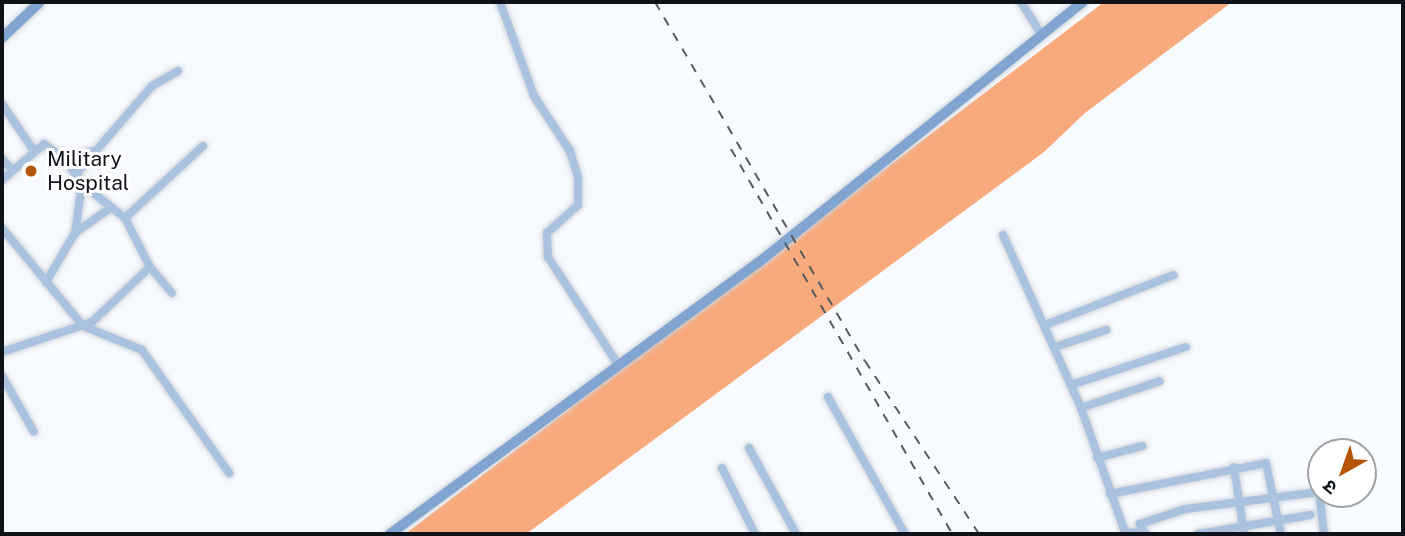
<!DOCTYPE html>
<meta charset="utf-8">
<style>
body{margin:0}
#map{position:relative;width:1405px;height:536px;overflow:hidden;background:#f7fafe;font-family:"Public Sans","Noto Sans Devanagari",sans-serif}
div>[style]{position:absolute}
.water>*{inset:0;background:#f8aa7d}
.roads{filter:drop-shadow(0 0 2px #d2d5da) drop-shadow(0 0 2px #d2d5da)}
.street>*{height:8px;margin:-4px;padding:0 4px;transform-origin:4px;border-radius:4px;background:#a9c2df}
.secondary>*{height:10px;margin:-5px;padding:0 5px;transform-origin:5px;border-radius:5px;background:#80a5d0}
.rail>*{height:2px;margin-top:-1px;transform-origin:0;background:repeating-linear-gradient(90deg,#565a60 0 9px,transparent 0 18px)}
.dots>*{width:19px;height:19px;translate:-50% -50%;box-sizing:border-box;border:4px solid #fff;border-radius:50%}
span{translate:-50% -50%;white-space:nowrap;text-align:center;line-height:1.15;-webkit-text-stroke:6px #fff;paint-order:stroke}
.poi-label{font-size:21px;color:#0e131a}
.left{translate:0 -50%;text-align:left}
.frame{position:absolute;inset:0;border:4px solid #0e131a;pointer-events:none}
.north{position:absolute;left:1307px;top:438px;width:70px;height:70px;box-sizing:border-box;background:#fff;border:2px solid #9fa1a3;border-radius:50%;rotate:220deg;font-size:19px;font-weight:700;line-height:28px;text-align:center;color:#0e131a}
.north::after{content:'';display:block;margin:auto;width:24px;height:32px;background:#b45508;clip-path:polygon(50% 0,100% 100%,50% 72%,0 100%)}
</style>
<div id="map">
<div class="water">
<i style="clip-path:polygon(1104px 2px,1232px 2px,1085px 113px,1044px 152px,526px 534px,405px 534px)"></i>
</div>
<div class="roads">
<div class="street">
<i style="left:500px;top:2px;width:100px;rotate:70.1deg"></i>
<i style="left:534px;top:96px;width:66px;rotate:56.8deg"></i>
<i style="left:570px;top:151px;width:28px;rotate:73deg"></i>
<i style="left:578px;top:178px;width:27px;rotate:90deg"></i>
<i style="left:578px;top:205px;width:42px;rotate:137.9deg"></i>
<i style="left:547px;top:233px;width:24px;rotate:88deg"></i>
<i style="left:548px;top:257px;width:130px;rotate:56.9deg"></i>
<i style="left:1021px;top:2px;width:39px;rotate:58deg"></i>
<i style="left:2px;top:104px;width:53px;rotate:55.7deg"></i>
<i style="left:2px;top:159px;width:13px;rotate:48deg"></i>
<i style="left:65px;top:159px;width:29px;rotate:-16deg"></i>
<i style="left:76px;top:174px;width:116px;rotate:-49.2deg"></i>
<i style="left:152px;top:86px;width:30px;rotate:-30deg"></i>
<i style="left:2px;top:180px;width:55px;rotate:-40.6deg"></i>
<i style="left:44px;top:144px;width:26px;rotate:36deg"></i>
<i style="left:65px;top:159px;width:30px;rotate:56deg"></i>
<i style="left:82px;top:184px;width:49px;rotate:98.1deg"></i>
<i style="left:75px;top:233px;width:57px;rotate:120.6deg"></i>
<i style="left:82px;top:184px;width:55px;rotate:38.3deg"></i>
<i style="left:125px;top:218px;width:55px;rotate:63deg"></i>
<i style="left:150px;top:267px;width:34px;rotate:50deg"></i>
<i style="left:125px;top:218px;width:106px;rotate:-42.7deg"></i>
<i style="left:2px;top:228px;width:127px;rotate:50.4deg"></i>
<i style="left:83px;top:326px;width:64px;rotate:22.1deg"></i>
<i style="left:142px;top:350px;width:151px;rotate:54.7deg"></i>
<i style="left:75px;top:233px;width:42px;rotate:-35.2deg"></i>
<i style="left:1003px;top:235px;width:190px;rotate:65.7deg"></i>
<i style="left:1081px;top:408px;width:132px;rotate:70.5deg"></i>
<i style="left:1125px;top:532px;width:21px;rotate:5deg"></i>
<i style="left:1045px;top:325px;width:138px;rotate:-21.2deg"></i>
<i style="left:1055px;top:347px;width:54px;rotate:-18.4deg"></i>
<i style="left:2px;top:352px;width:95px;rotate:-18.4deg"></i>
<i style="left:92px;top:322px;width:80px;rotate:-43.5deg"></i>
<i style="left:2px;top:376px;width:64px;rotate:60.3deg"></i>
<i style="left:1071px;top:385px;width:121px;rotate:-18.3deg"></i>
<i style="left:828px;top:397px;width:157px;rotate:60.7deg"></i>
<i style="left:1081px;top:408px;width:83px;rotate:-18.9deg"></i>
<i style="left:749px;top:448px;width:98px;rotate:61.3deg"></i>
<i style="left:1097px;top:458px;width:47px;rotate:-14.9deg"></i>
<i style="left:1234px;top:467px;width:68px;rotate:81.5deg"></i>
<i style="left:722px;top:468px;width:74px;rotate:63.4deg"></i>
<i style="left:1110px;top:494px;width:159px;rotate:-11.2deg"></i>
<i style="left:1266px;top:463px;width:73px;rotate:78.1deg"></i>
<i style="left:1143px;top:532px;width:9px;rotate:-111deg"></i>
<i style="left:1140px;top:524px;width:47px;rotate:-18.4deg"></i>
<i style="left:1185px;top:509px;width:135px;rotate:-7.2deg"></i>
<i style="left:1319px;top:492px;width:42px;rotate:83.2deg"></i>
<i style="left:1198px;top:534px;width:114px;rotate:-9.6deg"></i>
</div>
<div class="secondary">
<i style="left:2px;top:38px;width:52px;rotate:-43.5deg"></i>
<i style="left:390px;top:534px;width:457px;rotate:-36.4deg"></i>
<i style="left:758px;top:263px;width:417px;rotate:-38.8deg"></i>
</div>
</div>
<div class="rail">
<i style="left:655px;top:2px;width:416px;rotate:59.7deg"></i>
<i style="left:865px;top:361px;width:207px;rotate:56.6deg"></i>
<i style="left:731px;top:149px;width:444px;rotate:60.1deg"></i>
</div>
<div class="dots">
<i style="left:31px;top:171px;background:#b45508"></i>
</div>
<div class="poi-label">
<span class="left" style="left:47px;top:171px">Military<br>Hospital</span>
</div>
<div class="frame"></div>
<div class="north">उ</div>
</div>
